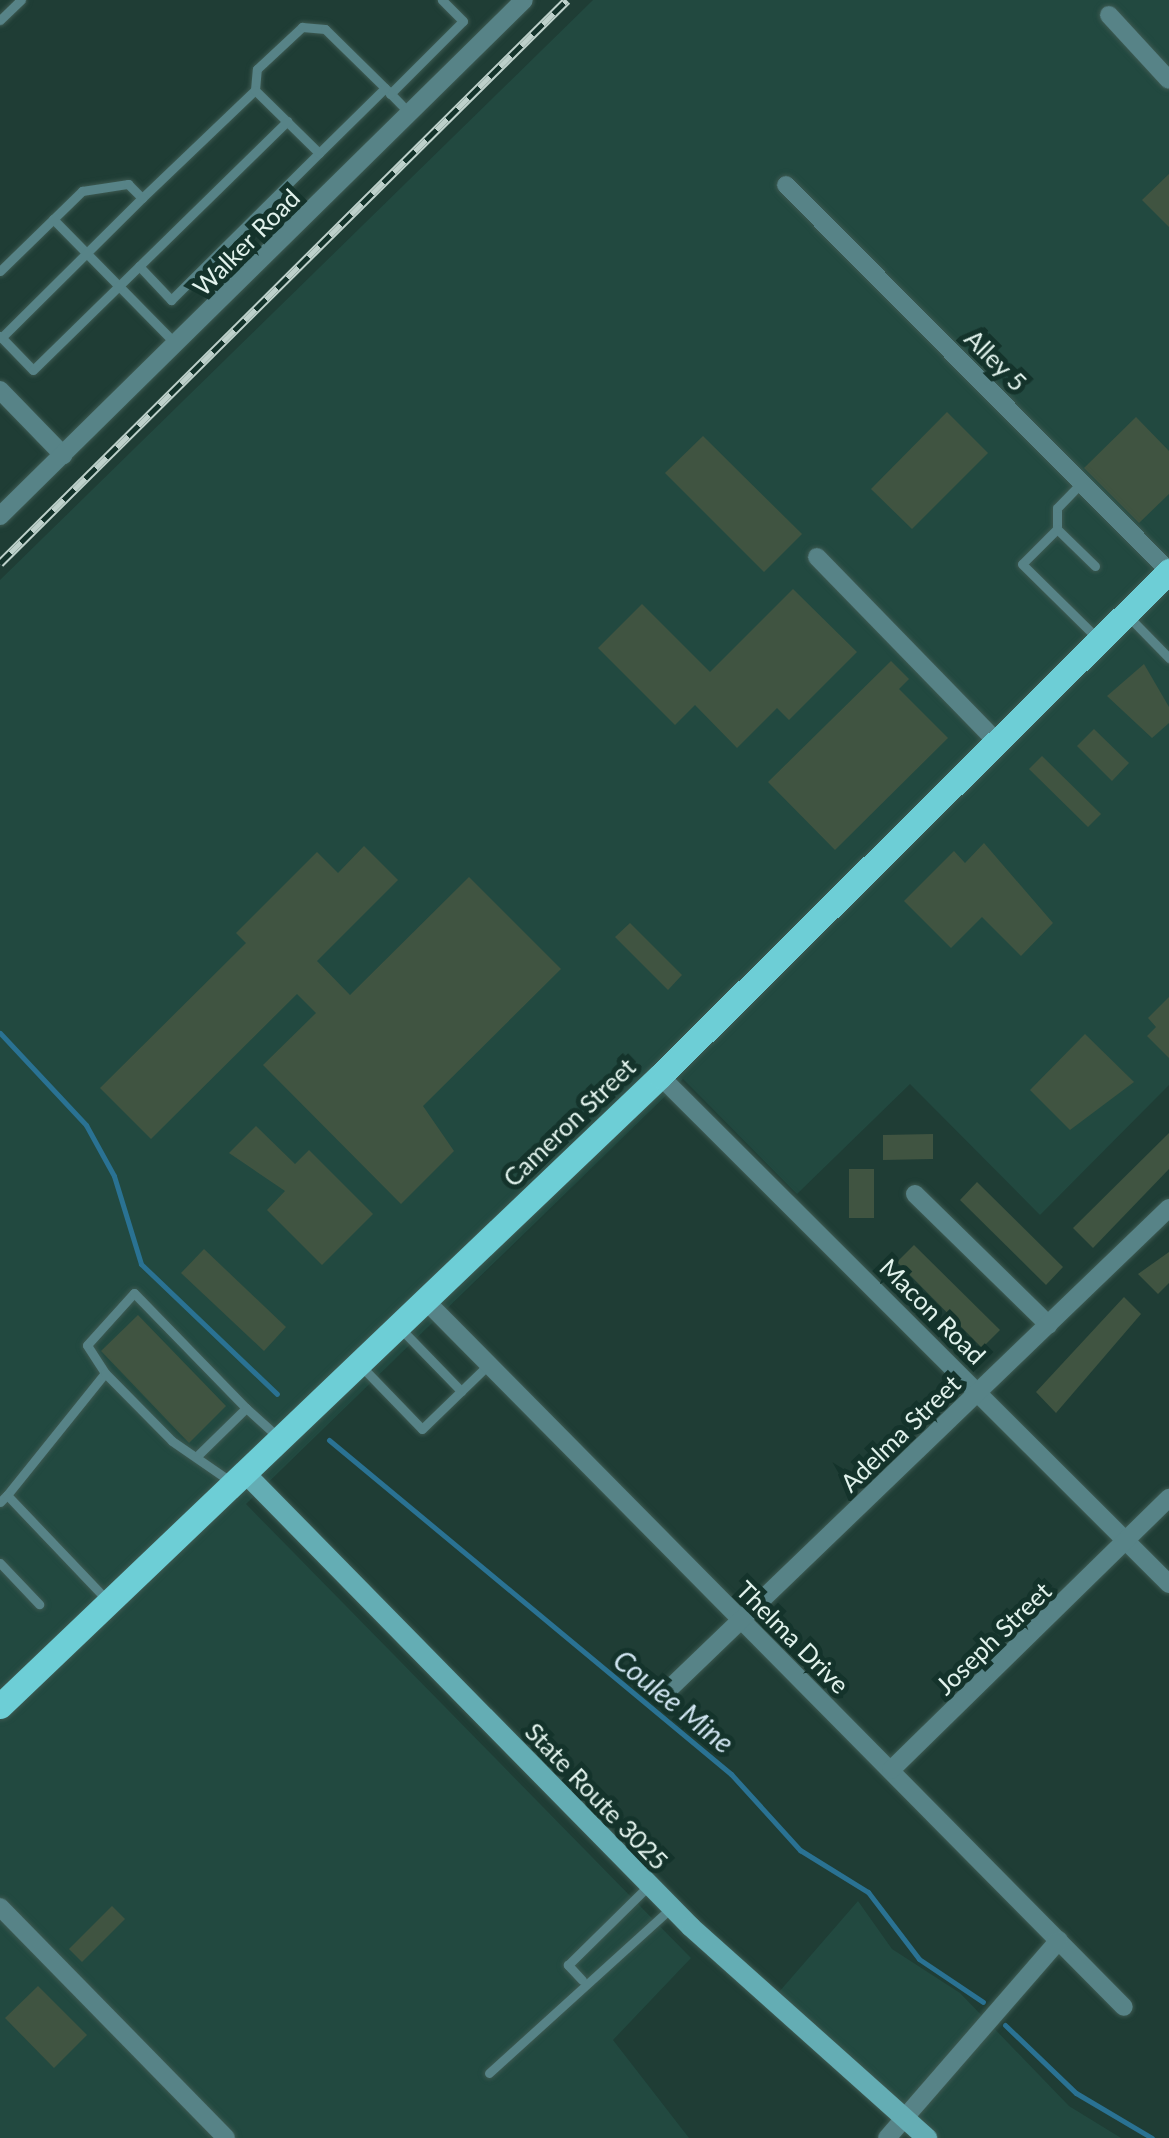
<!DOCTYPE html>
<style>
body{margin:0}
#map{position:relative;width:1169px;height:2138px;overflow:hidden;background:#1f3d35;font-family:Lato,sans-serif}
div>[style]{position:absolute}
.built>*{inset:0;background:#224940}
.stream>*{height:5px;margin:-2.5px;padding:0 2.5px;transform-origin:2.5px;border-radius:2.5px;background:#2a7293}
.building>*{inset:0;background:#405441}
.roads{filter:drop-shadow(0 0 2px #3e5a52) drop-shadow(0 0 2px #3e5a52)}
.service>*{height:9px;margin:-4.5px;padding:0 4.5px;transform-origin:4.5px;border-radius:4.5px;background:#578387}
.minor>*{height:18px;margin:-9px;padding:0 9px;transform-origin:9px;border-radius:9px;background:#578387}
.secondary>*{height:20px;margin:-10px;padding:0 10px;transform-origin:10px;border-radius:10px;background:#64adb4}
.primary>*{height:25px;margin:-12.5px;padding:0 12.5px;transform-origin:12.5px;border-radius:12.5px;background:#6dced6}
.rail>*{height:9px;margin-top:-4.5px;transform-origin:0;background:repeating-linear-gradient(90deg,#14332b 0 15px,#bdd0ca 0 30px);box-sizing:border-box;border-block:2px solid #bdd0ca}
span{translate:-50% -50%;white-space:nowrap;text-align:center;line-height:1.15;-webkit-text-stroke:10px #14332b;paint-order:stroke}
.street-label{font-size:25px;color:#e1f2ec}
.water-label{font-size:28px;color:#cfe4f0;font-style:italic}
</style>
<div id="map">
<div class="built">
<i style="clip-path:polygon(593px 0,1169px 0,1169px 1085px,1040px 1215px,910px 1084px,797px 1194px,683px 1079px,246px 1504px,691px 1958px,613px 2040px,689px 2138px,0 2138px,0 580px)"></i>
<i style="clip-path:polygon(858px 1901px,892px 1949px,960px 1993px,1069px 2106px,1121px 2138px,922px 2138px,779px 1992px)"></i>
</div>
<div class="stream">
<i style="left:0;top:1033px;width:126px;rotate:46.9deg"></i>
<i style="left:86px;top:1125px;width:58px;rotate:61.2deg"></i>
<i style="left:114px;top:1176px;width:92px;rotate:72.9deg"></i>
<i style="left:141px;top:1264px;width:188px;rotate:43.7deg"></i>
<i style="left:329px;top:1440px;width:523px;rotate:39.72deg"></i>
<i style="left:731px;top:1774px;width:103px;rotate:47.8deg"></i>
<i style="left:800px;top:1850px;width:80px;rotate:31.7deg"></i>
<i style="left:868px;top:1892px;width:84px;rotate:52.7deg"></i>
<i style="left:919px;top:1959px;width:77px;rotate:33.9deg"></i>
<i style="left:1005px;top:2025px;width:98px;rotate:43.8deg"></i>
<i style="left:1076px;top:2093px;width:88px;rotate:30.6deg"></i>
</div>
<div class="building">
<i style="clip-path:polygon(1169px 174px,1169px 227px,1142px 200px)"></i>
<i style="clip-path:polygon(947px 412px,988px 453px,912px 529px,871px 489px)"></i>
<i style="clip-path:polygon(1136px 417px,1169px 451px,1169px 494px,1139px 523px,1084px 468px)"></i>
<i style="clip-path:polygon(703px 436px,802px 534px,764px 572px,665px 473px)"></i>
<i style="clip-path:polygon(793px 589px,857px 652px,789px 720px,777px 708px,737px 748px,695px 705px,675px 725px,598px 648px,642px 604px,710px 672px)"></i>
<i style="clip-path:polygon(891px 661px,909px 679px,899px 689px,948px 738px,835px 850px,768px 782px)"></i>
<i style="clip-path:polygon(1144px 664px,1169px 707px,1169px 723px,1152px 738px,1107px 696px)"></i>
<i style="clip-path:polygon(1094px 729px,1129px 763px,1112px 781px,1077px 746px)"></i>
<i style="clip-path:polygon(1042px 756px,1101px 814px,1088px 827px,1029px 769px)"></i>
<i style="clip-path:polygon(984px 843px,1053px 923px,1021px 956px,982px 917px,951px 948px,904px 901px,954px 851px,965px 863px)"></i>
<i style="clip-path:polygon(364px 846px,398px 880px,317px 961px,350px 995px,469px 877px,561px 969px,423px 1106px,454px 1151px,401px 1204px,263px 1065px,316px 1013px,297px 994px,151px 1139px,100px 1088px,246px 943px,236px 933px,317px 852px,338px 873px)"></i>
<i style="clip-path:polygon(630px 923px,682px 975px,668px 990px,615px 937px)"></i>
<i style="clip-path:polygon(1169px 997px,1169px 1058px,1147px 1036px,1156px 1027px,1148px 1018px)"></i>
<i style="clip-path:polygon(1085px 1034px,1134px 1082px,1070px 1130px,1030px 1090px)"></i>
<i style="clip-path:polygon(256px 1126px,295px 1164px,309px 1150px,373px 1214px,322px 1265px,267px 1210px,285px 1191px,229px 1153px)"></i>
<i style="clip-path:polygon(1169px 1133px,1169px 1169px,1093px 1248px,1073px 1228px)"></i>
<i style="clip-path:polygon(933px 1134px,933px 1159px,883px 1160px,883px 1135px)"></i>
<i style="clip-path:polygon(849px 1169px,874px 1169px,874px 1218px,849px 1218px)"></i>
<i style="clip-path:polygon(977px 1182px,1063px 1267px,1046px 1285px,960px 1200px)"></i>
<i style="clip-path:polygon(914px 1245px,1000px 1330px,982px 1348px,897px 1262px)"></i>
<i style="clip-path:polygon(204px 1249px,286px 1327px,264px 1351px,181px 1273px)"></i>
<i style="clip-path:polygon(1169px 1252px,1169px 1283px,1158px 1294px,1138px 1274px)"></i>
<i style="clip-path:polygon(1124px 1297px,1141px 1314px,1056px 1413px,1036px 1392px)"></i>
<i style="clip-path:polygon(138px 1315px,226px 1406px,189px 1443px,101px 1351px)"></i>
<i style="clip-path:polygon(112px 1906px,125px 1919px,82px 1962px,69px 1949px)"></i>
<i style="clip-path:polygon(38px 1986px,87px 2035px,54px 2068px,5px 2018px)"></i>
</div>
<div class="roads">
<div class="service">
<i style="left:0;top:20px;width:29px;rotate:-44deg"></i>
<i style="left:387px;top:90px;width:33px;rotate:46deg"></i>
<i style="left:390px;top:94px;width:103px;rotate:-45deg"></i>
<i style="left:463px;top:21px;width:30px;rotate:-135deg"></i>
<i style="left:53px;top:219px;width:177px;rotate:45.5deg"></i>
<i style="left:139px;top:266px;width:47px;rotate:46.7deg"></i>
<i style="left:171px;top:300px;width:209px;rotate:-44.8deg"></i>
<i style="left:0;top:271px;width:115px;rotate:-44.3deg"></i>
<i style="left:82px;top:191px;width:47px;rotate:-8.7deg"></i>
<i style="left:128px;top:184px;width:20px;rotate:45deg"></i>
<i style="left:142px;top:198px;width:156px;rotate:-43.7deg"></i>
<i style="left:255px;top:90px;width:21px;rotate:-85deg"></i>
<i style="left:257px;top:69px;width:62px;rotate:-43deg"></i>
<i style="left:302px;top:27px;width:23px;rotate:5deg"></i>
<i style="left:325px;top:29px;width:84px;rotate:44.5deg"></i>
<i style="left:385px;top:88px;width:93px;rotate:135.4deg"></i>
<i style="left:319px;top:153px;width:90px;rotate:-135.5deg"></i>
<i style="left:0;top:336px;width:47px;rotate:45.9deg"></i>
<i style="left:33px;top:370px;width:356px;rotate:-44.4deg"></i>
<i style="left:1px;top:338px;width:199px;rotate:-44.8deg"></i>
<i style="left:1057px;top:529px;width:21px;rotate:-90deg"></i>
<i style="left:1057px;top:508px;width:35px;rotate:-46deg"></i>
<i style="left:1095px;top:566px;width:53px;rotate:-135.8deg"></i>
<i style="left:1057px;top:529px;width:49px;rotate:135deg"></i>
<i style="left:1022px;top:564px;width:105px;rotate:44.6deg"></i>
<i style="left:1128px;top:616px;width:59px;rotate:45.7deg"></i>
<i style="left:400px;top:1328px;width:88px;rotate:45.9deg"></i>
<i style="left:362px;top:1367px;width:86px;rotate:45.9deg"></i>
<i style="left:422px;top:1429px;width:93px;rotate:-44.1deg"></i>
<i style="left:105px;top:1373px;width:33px;rotate:-123deg"></i>
<i style="left:87px;top:1345px;width:70px;rotate:-47.9deg"></i>
<i style="left:134px;top:1293px;width:161px;rotate:45.8deg"></i>
<i style="left:196px;top:1457px;width:70px;rotate:-44.4deg"></i>
<i style="left:246px;top:1408px;width:42px;rotate:42.1deg"></i>
<i style="left:7px;top:1495px;width:156px;rotate:-51.2deg"></i>
<i style="left:105px;top:1373px;width:95px;rotate:45.4deg"></i>
<i style="left:172px;top:1441px;width:70px;rotate:34.6deg"></i>
<i style="left:0;top:1502px;width:10px;rotate:-45deg"></i>
<i style="left:7px;top:1495px;width:146px;rotate:46.4deg"></i>
<i style="left:0;top:1563px;width:57px;rotate:46.4deg"></i>
<i style="left:582px;top:1980px;width:21px;rotate:-133deg"></i>
<i style="left:568px;top:1965px;width:114px;rotate:-44.6deg"></i>
<i style="left:489px;top:2073px;width:246px;rotate:-42.2deg"></i>
</div>
<div class="minor">
<i style="left:1109px;top:15px;width:88px;rotate:47.3deg"></i>
<i style="left:786px;top:185px;width:544px;rotate:45.22deg"></i>
<i style="left:0;top:390px;width:91px;rotate:45.9deg"></i>
<i style="left:0;top:516px;width:735px;rotate:-44.56deg"></i>
<i style="left:817px;top:557px;width:260px;rotate:45.8deg"></i>
<i style="left:660px;top:1076px;width:719px;rotate:44.94deg"></i>
<i style="left:915px;top:1194px;width:187px;rotate:44.4deg"></i>
<i style="left:427px;top:1302px;width:991px;rotate:45.33deg"></i>
<i style="left:666px;top:1692px;width:698px;rotate:-43.9deg"></i>
<i style="left:891px;top:1770px;width:389px;rotate:-44.4deg"></i>
<i style="left:0;top:1907px;width:323px;rotate:45.6deg"></i>
<i style="left:887px;top:2138px;width:262px;rotate:-49deg"></i>
</div>
<div class="secondary">
<i style="left:246px;top:1474px;width:635px;rotate:45.51deg"></i>
<i style="left:691px;top:1927px;width:317px;rotate:41.8deg"></i>
</div>
<div class="primary">
<i style="left:0;top:1706px;width:912px;rotate:-43.67deg"></i>
<i style="left:660px;top:1076px;width:717px;rotate:-44.77deg"></i>
</div>
</div>
<div class="rail">
<i style="left:0;top:563px;width:799px;rotate:-44.8deg"></i>
</div>
<div class="street-label">
<span style="left:246px;top:242px;rotate:-45deg">Walker Road</span>
<span style="left:996px;top:360px;rotate:45deg">Alley 5</span>
<span style="left:569px;top:1122px;rotate:-44deg">Cameron Street</span>
<span style="left:933px;top:1311px;rotate:45deg">Macon Road</span>
<span style="left:900px;top:1433px;rotate:-44deg">Adelma Street</span>
<span style="left:793px;top:1637px;rotate:45deg">Thelma Drive</span>
<span style="left:993px;top:1638px;rotate:-44deg">Joseph Street</span>
<span style="left:597px;top:1796px;rotate:46deg">State Route 3025</span>
</div>
<div class="water-label">
<span style="left:674px;top:1701px;rotate:39deg">Coulee Mine</span>
</div>
</div>
